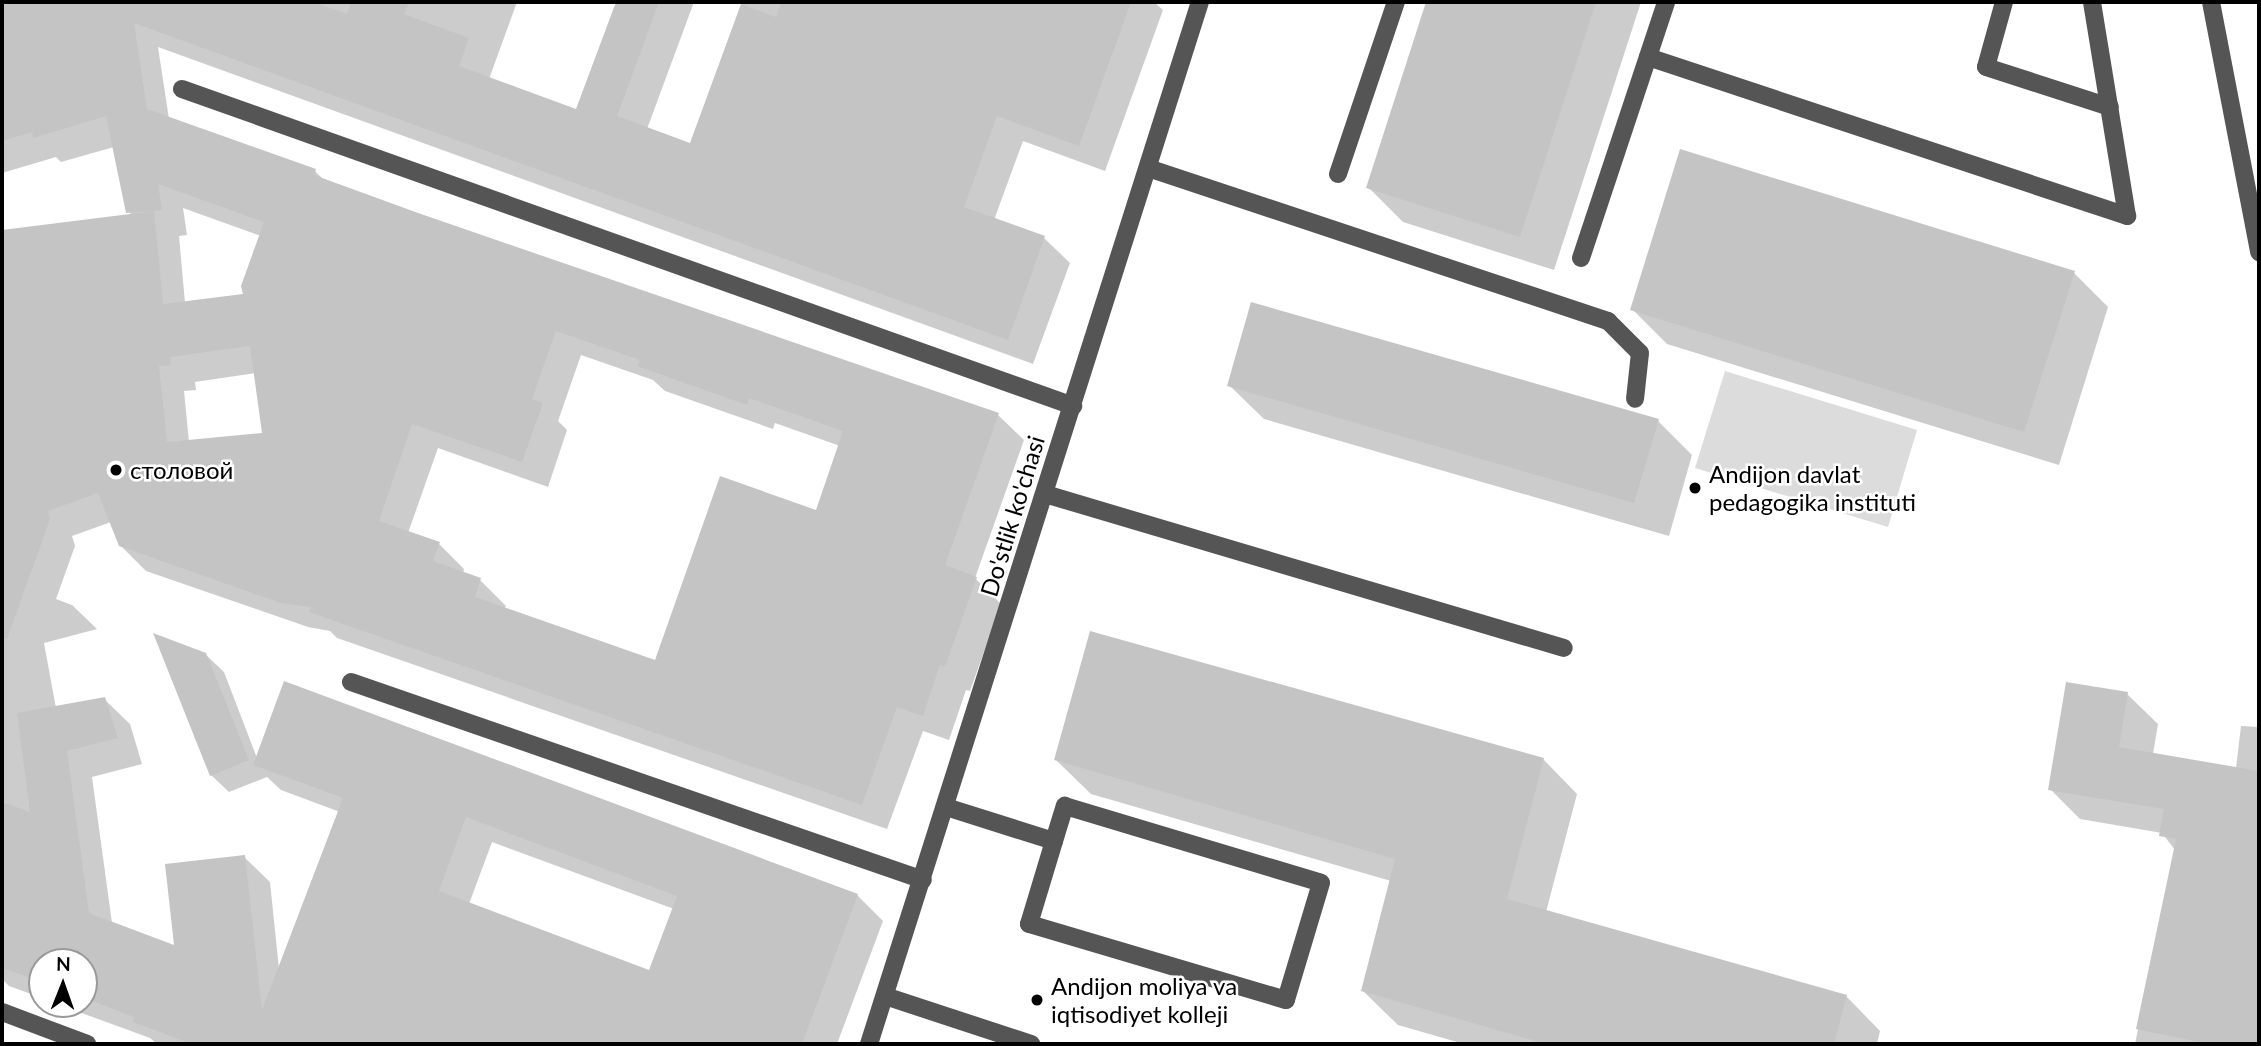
<!DOCTYPE html>
<meta charset="utf-8">
<style>
body{margin:0}
#map{position:relative;width:2261px;height:1046px;overflow:hidden;background:#fff;font-family:Lato,sans-serif}
div>[style]{position:absolute}
.green>*{inset:0;background:#dcdcdc}
.shadow>*{inset:0;background:#0003}
.building>*{inset:0;background:#c4c4c4}
.minor>*{height:18px;margin:-9px;padding:0 9px;transform-origin:9px;border-radius:9px;background:#555}
.dots>*{width:19px;height:19px;translate:-50% -50%;box-sizing:border-box;border:4px solid #fff;border-radius:50%}
span{translate:-50% -50%;white-space:nowrap;text-align:center;line-height:1.15;-webkit-text-stroke:5px #fff;paint-order:stroke}
.poi-label{font-size:24px;color:#000}
.left{translate:0 -50%;text-align:left}
.street-label{font-size:24px;color:#000}
.frame{position:absolute;inset:0;border:4px solid #000;pointer-events:none}
.north{position:absolute;left:28px;top:948px;width:70px;height:70px;box-sizing:border-box;background:#fff;border:2px solid #999;border-radius:50%;rotate:1deg;font-size:19px;font-weight:700;line-height:28px;text-align:center;color:#000}
.north::after{content:'';display:block;margin:auto;width:24px;height:32px;background:#000;clip-path:polygon(50% 0,100% 100%,50% 72%,0 100%)}
</style>
<div id="map">
<div class="green">
<i style="clip-path:polygon(1725px 371px,1917px 430px,1888px 527px,1695px 468px)"></i>
</div>
<div class="shadow">
<i style="clip-path:polygon(evenodd,2px 2px,517px 2px,489px 79px,577px 111px,618px 2px,694px 2px,647px 129px,691px 145px,743px 2px,782px 2px,808px 11px,811px 2px,1154px 2px,1163px 10px,1105px 171px,1023px 141px,994px 220px,1044px 238px,1070px 263px,1033px 364px,158px 47px,169px 119px,315px 171px,325px 181px,998px 415px,1024px 440px,975px 578px,1001px 604px,970px 691px,966px 690px,949px 740px,923px 731px,887px 829px,337px 638px,330px 631px,308px 627px,146px 571px,120px 545px,111px 522px,72px 536px,75px 546px,56px 599px,72px 605px,97px 629px,44px 643px,56px 708px,104px 699px,130px 724px,142px 764px,92px 777px,112px 923px,176px 948px,244px 857px,270px 882px,279px 969px,340px 812px,281px 790px,267px 777px,229px 792px,211px 775px,205px 654px,224px 672px,257px 758px,857px 895px,883px 921px,837px 1044px,157px 1044px,150px 1038px,57px 1004px,84px 1004px,84px 962px,42px 962px,42px 998px,9px 986px,2px 979px,2px 232px,131px 216px,114px 147px,61px 162px,56px 157px,2px 173px,2px 2px,183px 208px,261px 236px,245px 295px,185px 303px,179px 236px,187px 235px,183px 208px,2px 2px,581px 355px,653px 380px,665px 391px,773px 429px,775px 423px,840px 446px,817px 512px,656px 662px,504px 609px,506px 606px,480px 580px,463px 574px,464px 569px,439px 544px,408px 533px,438px 448px,548px 487px,567px 430px,558px 421px,581px 355px,2px 2px,256px 373px,264px 434px,189px 442px,184px 391px,196px 390px,195px 382px,256px 373px,2px 2px,492px 842px,674px 909px,650px 972px,469px 904px,492px 842px)"></i>
<i style="clip-path:polygon(1428px 2px,1641px 2px,1554px 270px,1403px 222px,1368px 187px)"></i>
<i style="clip-path:polygon(2074px 273px,2108px 307px,2059px 465px,1667px 344px,1632px 309px)"></i>
<i style="clip-path:polygon(1229px 385px,1658px 421px,1692px 455px,1669px 536px,1264px 419px)"></i>
<i style="clip-path:polygon(2127px 694px,2158px 724px,2153px 754px,2236px 768px,2241px 726px,2259px 727px,2259px 1044px,2135px 1044px,2175px 850px,2162px 833px,2080px 819px,2050px 789px)"></i>
<i style="clip-path:polygon(1543px 759px,1577px 794px,1546px 912px,1846px 996px,1880px 1031px,1877px 1044px,1464px 1044px,1398px 1025px,1363px 991px,1391px 881px,1091px 794px,1056px 760px)"></i>
</div>
<div class="building">
<i style="clip-path:polygon(evenodd,2px 2px,313px 2px,347px 14px,351px 2px,409px 2px,404px 14px,469px 38px,459px 66px,576px 109px,616px 2px,659px 2px,617px 116px,690px 143px,741px 4px,776px 17px,781px 2px,1131px 2px,1079px 146px,997px 116px,964px 207px,1045px 236px,1008px 340px,134px 23px,147px 109px,316px 169px,314px 175px,418px 213px,999px 413px,945px 565px,977px 577px,945px 667px,940px 665px,923px 716px,897px 707px,862px 805px,309px 612px,311px 607px,281px 603px,119px 546px,98px 493px,48px 511px,50px 519px,7px 639px,2px 638px,2px 230px,154px 211px,126px 213px,106px 116px,33px 138px,32px 132px,2px 141px,2px 2px,158px 184px,264px 222px,241px 286px,243px 294px,163px 304px,154px 211px,162px 210px,158px 184px,2px 2px,556px 331px,640px 360px,637px 366px,747px 405px,749px 398px,843px 431px,816px 510px,720px 476px,655px 660px,475px 597px,481px 578px,433px 561px,440px 542px,379px 521px,412px 424px,522px 462px,543px 403px,532px 399px,556px 331px,2px 2px,250px 346px,262px 433px,167px 442px,159px 366px,171px 365px,170px 357px,250px 346px)"></i>
<i style="clip-path:polygon(1426px 2px,1596px 2px,1520px 237px,1366px 188px)"></i>
<i style="clip-path:polygon(1680px 149px,2075px 271px,2024px 432px,1630px 310px)"></i>
<i style="clip-path:polygon(1251px 302px,1659px 419px,1634px 503px,1227px 386px)"></i>
<i style="clip-path:polygon(1090px 631px,1544px 758px,1507px 899px,1847px 995px,1834px 1044px,1546px 1044px,1361px 991px,1395px 859px,1054px 760px)"></i>
<i style="clip-path:polygon(153px 633px,206px 653px,249px 760px,210px 776px)"></i>
<i style="clip-path:polygon(evenodd,284px 681px,858px 894px,802px 1044px,192px 1044px,133px 1022px,134px 1017px,84px 998px,84px 962px,42px 962px,42px 982px,2px 968px,2px 802px,30px 812px,17px 713px,105px 697px,118px 738px,67px 751px,89px 913px,174px 945px,165px 864px,245px 855px,262px 1010px,343px 798px,253px 765px,284px 681px,466px 817px,677px 896px,649px 970px,439px 891px,466px 817px)"></i>
<i style="clip-path:polygon(2066px 682px,2128px 692px,2119px 747px,2259px 771px,2259px 1044px,2208px 1044px,2136px 1029px,2176px 839px,2159px 836px,2164px 809px,2048px 790px)"></i>
</div>
<div class="minor">
<i style="left:2004px;top:2px;width:67px;rotate:105.5deg"></i>
<i style="left:1986px;top:67px;width:130px;rotate:17.9deg"></i>
<i style="left:2211px;top:2px;width:255px;rotate:79.1deg"></i>
<i style="left:1648px;top:57px;width:505px;rotate:18.36deg"></i>
<i style="left:2127px;top:216px;width:217px;rotate:-99.3deg"></i>
<i style="left:182px;top:89px;width:946px;rotate:19.58deg"></i>
<i style="left:1148px;top:168px;width:485px;rotate:18.4deg"></i>
<i style="left:1608px;top:321px;width:45px;rotate:45deg"></i>
<i style="left:1640px;top:353px;width:46px;rotate:96.2deg"></i>
<i style="left:1338px;top:174px;width:182px;rotate:-71.4deg"></i>
<i style="left:1581px;top:258px;width:270px;rotate:-71.6deg"></i>
<i style="left:1045px;top:494px;width:541px;rotate:16.53deg"></i>
<i style="left:351px;top:682px;width:605px;rotate:19.09deg"></i>
<i style="left:946px;top:807px;width:113px;rotate:17.5deg"></i>
<i style="left:1054px;top:841px;width:37px;rotate:-73deg"></i>
<i style="left:1065px;top:806px;width:267px;rotate:16.7deg"></i>
<i style="left:1321px;top:883px;width:122px;rotate:106.7deg"></i>
<i style="left:1286px;top:1000px;width:268px;rotate:-163.5deg"></i>
<i style="left:1029px;top:924px;width:87px;rotate:-73.2deg"></i>
<i style="left:885px;top:996px;width:154px;rotate:18.2deg"></i>
<i style="left:2px;top:1012px;width:91px;rotate:20.6deg"></i>
<i style="left:869px;top:1044px;width:1093px;rotate:-72.38deg"></i>
</div>
<div class="dots">
<i style="left:116px;top:470px;background:#000"></i>
<i style="left:1695px;top:488px;background:#000"></i>
<i style="left:1037px;top:1000px;background:#000"></i>
</div>
<div class="poi-label">
<span class="left" style="left:130px;top:470px">столовой</span>
<span class="left" style="left:1709px;top:488px">Andijon davlat<br>pedagogika instituti</span>
<span class="left" style="left:1051px;top:1000px">Andijon moliya va<br>iqtisodiyet kolleji</span>
</div>
<div class="street-label">
<span style="left:1012px;top:516px;rotate:-73deg">Do'stlik ko'chasi</span>
</div>
<div class="frame"></div>
<div class="north">N</div>
</div>
